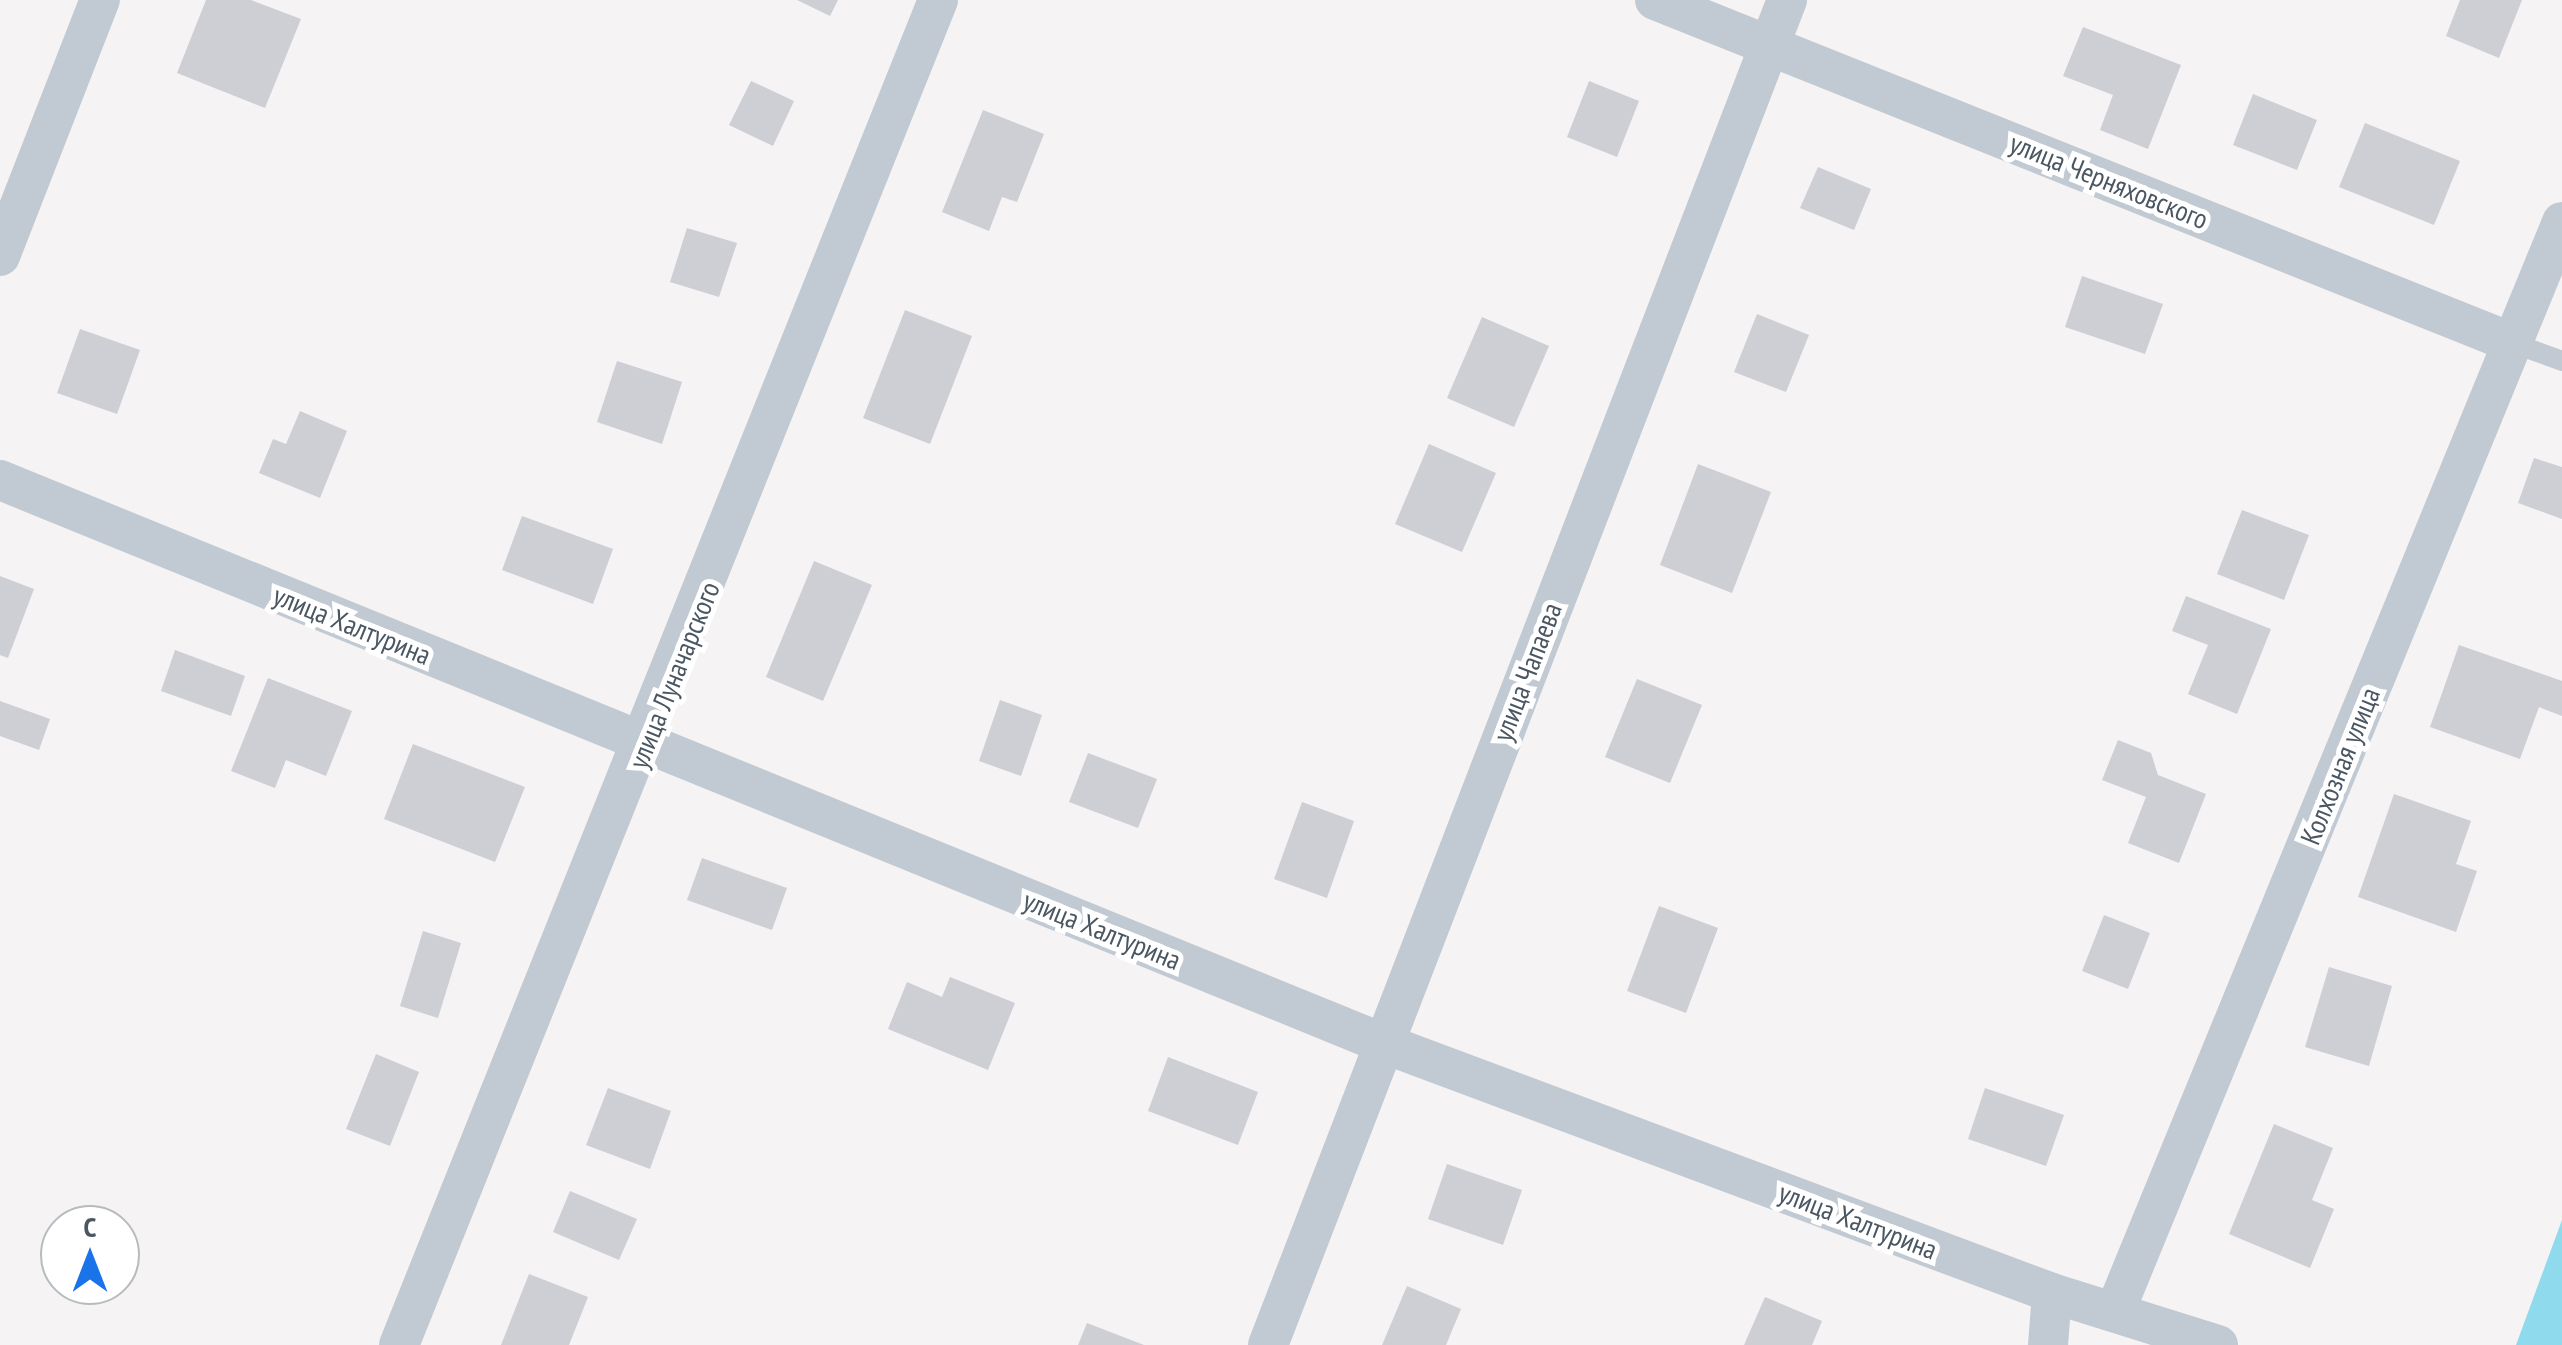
<!DOCTYPE html>
<meta charset="utf-8">
<style>
body{margin:0}
#map{position:relative;width:2562px;height:1345px;overflow:hidden;background:#f5f3f3;font-family:"PT Sans Narrow",sans-serif}
div>[style]{position:absolute}
.water>*{inset:0;background:#90daee}
.building>*{inset:0;background:#cdcfd5}
.lane>*{height:20px;margin:-10px;padding:0 10px;transform-origin:10px;border-radius:10px;background:#c1cad2}
.street>*{height:40px;margin:-20px;padding:0 20px;transform-origin:20px;border-radius:20px;background:#c1cad2}
span{translate:-50% -50%;white-space:nowrap;text-align:center;line-height:1.15;-webkit-text-stroke:10px #fff;paint-order:stroke}
.street-label{font-size:28px;color:#4a5661}
.north{position:absolute;left:40px;top:1205px;width:100px;height:100px;box-sizing:border-box;background:#fff;border:2px solid #b7bbc0;border-radius:50%;rotate:0deg;font-size:28px;font-weight:700;line-height:40px;text-align:center;color:#4a5661}
.north::after{content:'';display:block;margin:auto;width:35px;height:45px;background:#1a73e8;clip-path:polygon(50% 0,100% 100%,50% 72%,0 100%)}
</style>
<div id="map">
<div class="water">
<i style="clip-path:polygon(2562px 1220px,2562px 1345px,2516px 1345px)"></i>
</div>
<div class="building">
<i style="clip-path:polygon(206px 0,251px 0,301px 19px,265px 108px,177px 73px)"></i>
<i style="clip-path:polygon(797px 0,838px 0,830px 16px)"></i>
<i style="clip-path:polygon(2460px 0,2522px 0,2499px 58px,2446px 36px)"></i>
<i style="clip-path:polygon(2083px 27px,2181px 65px,2148px 149px,2100px 130px,2113px 95px,2063px 76px)"></i>
<i style="clip-path:polygon(751px 81px,794px 101px,773px 146px,729px 125px)"></i>
<i style="clip-path:polygon(1589px 81px,1639px 101px,1617px 157px,1567px 137px)"></i>
<i style="clip-path:polygon(2253px 94px,2317px 120px,2297px 170px,2233px 145px)"></i>
<i style="clip-path:polygon(983px 110px,1044px 134px,1017px 202px,1002px 197px,989px 231px,942px 212px)"></i>
<i style="clip-path:polygon(2365px 123px,2460px 161px,2434px 225px,2339px 187px)"></i>
<i style="clip-path:polygon(1818px 167px,1871px 189px,1854px 230px,1800px 208px)"></i>
<i style="clip-path:polygon(687px 228px,737px 243px,719px 297px,670px 282px)"></i>
<i style="clip-path:polygon(2082px 276px,2163px 304px,2145px 354px,2065px 327px)"></i>
<i style="clip-path:polygon(905px 310px,972px 336px,930px 444px,863px 418px)"></i>
<i style="clip-path:polygon(1757px 314px,1809px 335px,1786px 392px,1734px 372px)"></i>
<i style="clip-path:polygon(1482px 317px,1549px 346px,1514px 427px,1447px 398px)"></i>
<i style="clip-path:polygon(80px 329px,140px 350px,117px 414px,57px 393px)"></i>
<i style="clip-path:polygon(617px 361px,682px 382px,662px 444px,597px 422px)"></i>
<i style="clip-path:polygon(300px 411px,347px 431px,320px 498px,259px 473px,273px 439px,286px 444px)"></i>
<i style="clip-path:polygon(1429px 444px,1496px 473px,1462px 552px,1395px 524px)"></i>
<i style="clip-path:polygon(2534px 458px,2562px 467px,2562px 519px,2518px 503px)"></i>
<i style="clip-path:polygon(1698px 464px,1771px 492px,1732px 593px,1660px 565px)"></i>
<i style="clip-path:polygon(2242px 510px,2309px 535px,2284px 600px,2217px 574px)"></i>
<i style="clip-path:polygon(522px 516px,613px 549px,593px 604px,502px 570px)"></i>
<i style="clip-path:polygon(814px 561px,872px 585px,823px 701px,766px 677px)"></i>
<i style="clip-path:polygon(0 576px,34px 589px,8px 658px,0 655px)"></i>
<i style="clip-path:polygon(2186px 596px,2271px 629px,2237px 714px,2188px 694px,2208px 645px,2172px 631px)"></i>
<i style="clip-path:polygon(2459px 645px,2562px 681px,2562px 716px,2539px 707px,2520px 759px,2430px 727px)"></i>
<i style="clip-path:polygon(175px 650px,245px 676px,231px 716px,161px 691px)"></i>
<i style="clip-path:polygon(268px 678px,352px 711px,326px 776px,286px 760px,275px 788px,231px 771px)"></i>
<i style="clip-path:polygon(1637px 679px,1702px 705px,1670px 783px,1605px 757px)"></i>
<i style="clip-path:polygon(1000px 700px,1042px 715px,1021px 776px,979px 761px)"></i>
<i style="clip-path:polygon(0 701px,50px 719px,39px 750px,0 736px)"></i>
<i style="clip-path:polygon(2118px 740px,2151px 753px,2158px 775px,2206px 794px,2179px 863px,2128px 843px,2146px 797px,2102px 780px)"></i>
<i style="clip-path:polygon(413px 744px,525px 787px,495px 862px,384px 819px)"></i>
<i style="clip-path:polygon(1088px 753px,1157px 779px,1138px 828px,1069px 802px)"></i>
<i style="clip-path:polygon(2394px 794px,2471px 821px,2456px 864px,2477px 871px,2456px 932px,2358px 897px)"></i>
<i style="clip-path:polygon(1302px 802px,1354px 821px,1327px 898px,1274px 879px)"></i>
<i style="clip-path:polygon(702px 858px,787px 888px,772px 930px,687px 900px)"></i>
<i style="clip-path:polygon(1659px 906px,1718px 928px,1686px 1013px,1627px 991px)"></i>
<i style="clip-path:polygon(2104px 915px,2150px 933px,2128px 989px,2082px 971px)"></i>
<i style="clip-path:polygon(423px 931px,461px 943px,438px 1018px,400px 1006px)"></i>
<i style="clip-path:polygon(2329px 967px,2392px 986px,2369px 1066px,2305px 1047px)"></i>
<i style="clip-path:polygon(950px 977px,1015px 1003px,988px 1070px,888px 1029px,907px 982px,942px 997px)"></i>
<i style="clip-path:polygon(376px 1054px,419px 1072px,390px 1146px,346px 1129px)"></i>
<i style="clip-path:polygon(1168px 1057px,1258px 1092px,1238px 1145px,1148px 1111px)"></i>
<i style="clip-path:polygon(608px 1088px,671px 1111px,650px 1169px,586px 1145px)"></i>
<i style="clip-path:polygon(1985px 1088px,2064px 1115px,2046px 1166px,1968px 1139px)"></i>
<i style="clip-path:polygon(2274px 1124px,2333px 1148px,2312px 1200px,2334px 1209px,2310px 1268px,2229px 1234px)"></i>
<i style="clip-path:polygon(1447px 1164px,1522px 1190px,1503px 1245px,1428px 1219px)"></i>
<i style="clip-path:polygon(570px 1191px,637px 1219px,619px 1260px,553px 1232px)"></i>
<i style="clip-path:polygon(529px 1274px,588px 1297px,569px 1345px,501px 1345px)"></i>
<i style="clip-path:polygon(1407px 1286px,1461px 1309px,1446px 1345px,1382px 1345px)"></i>
<i style="clip-path:polygon(1765px 1297px,1822px 1321px,1812px 1345px,1744px 1345px)"></i>
<i style="clip-path:polygon(1087px 1323px,1144px 1345px,1078px 1345px)"></i>
</div>
<div class="lane">
<i style="left:2513px;top:343px;width:52px;rotate:20.2deg"></i>
</div>
<div class="street">
<i style="left:1655px;top:0;width:924px;rotate:21.79deg"></i>
<i style="left:0;top:256px;width:275px;rotate:-68.7deg"></i>
<i style="left:0;top:480px;width:1495px;rotate:22.16deg"></i>
<i style="left:1385px;top:1044px;width:712px;rotate:20.47deg"></i>
<i style="left:2052px;top:1293px;width:174px;rotate:17.4deg"></i>
<i style="left:2116px;top:1309px;width:1175px;rotate:-67.69deg"></i>
<i style="left:399px;top:1345px;width:1449px;rotate:-68.16deg"></i>
<i style="left:1268px;top:1345px;width:1442px;rotate:-68.9deg"></i>
<i style="left:2048px;top:1345px;width:52px;rotate:-85.6deg"></i>
</div>
<div class="street-label">
<span style="left:2109px;top:181px;rotate:22deg">улица Черняховского</span>
<span style="left:352px;top:625px;rotate:22deg">улица Халтурина</span>
<span style="left:1527px;top:672px;rotate:-69deg">улица Чапаева</span>
<span style="left:674px;top:675px;rotate:-68deg">улица Луначарского</span>
<span style="left:2340px;top:766px;rotate:-68deg">Колхозная улица</span>
<span style="left:1102px;top:930px;rotate:22deg">улица Халтурина</span>
<span style="left:1858px;top:1221px;rotate:21deg">улица Халтурина</span>
</div>
<div class="north">С</div>
</div>
